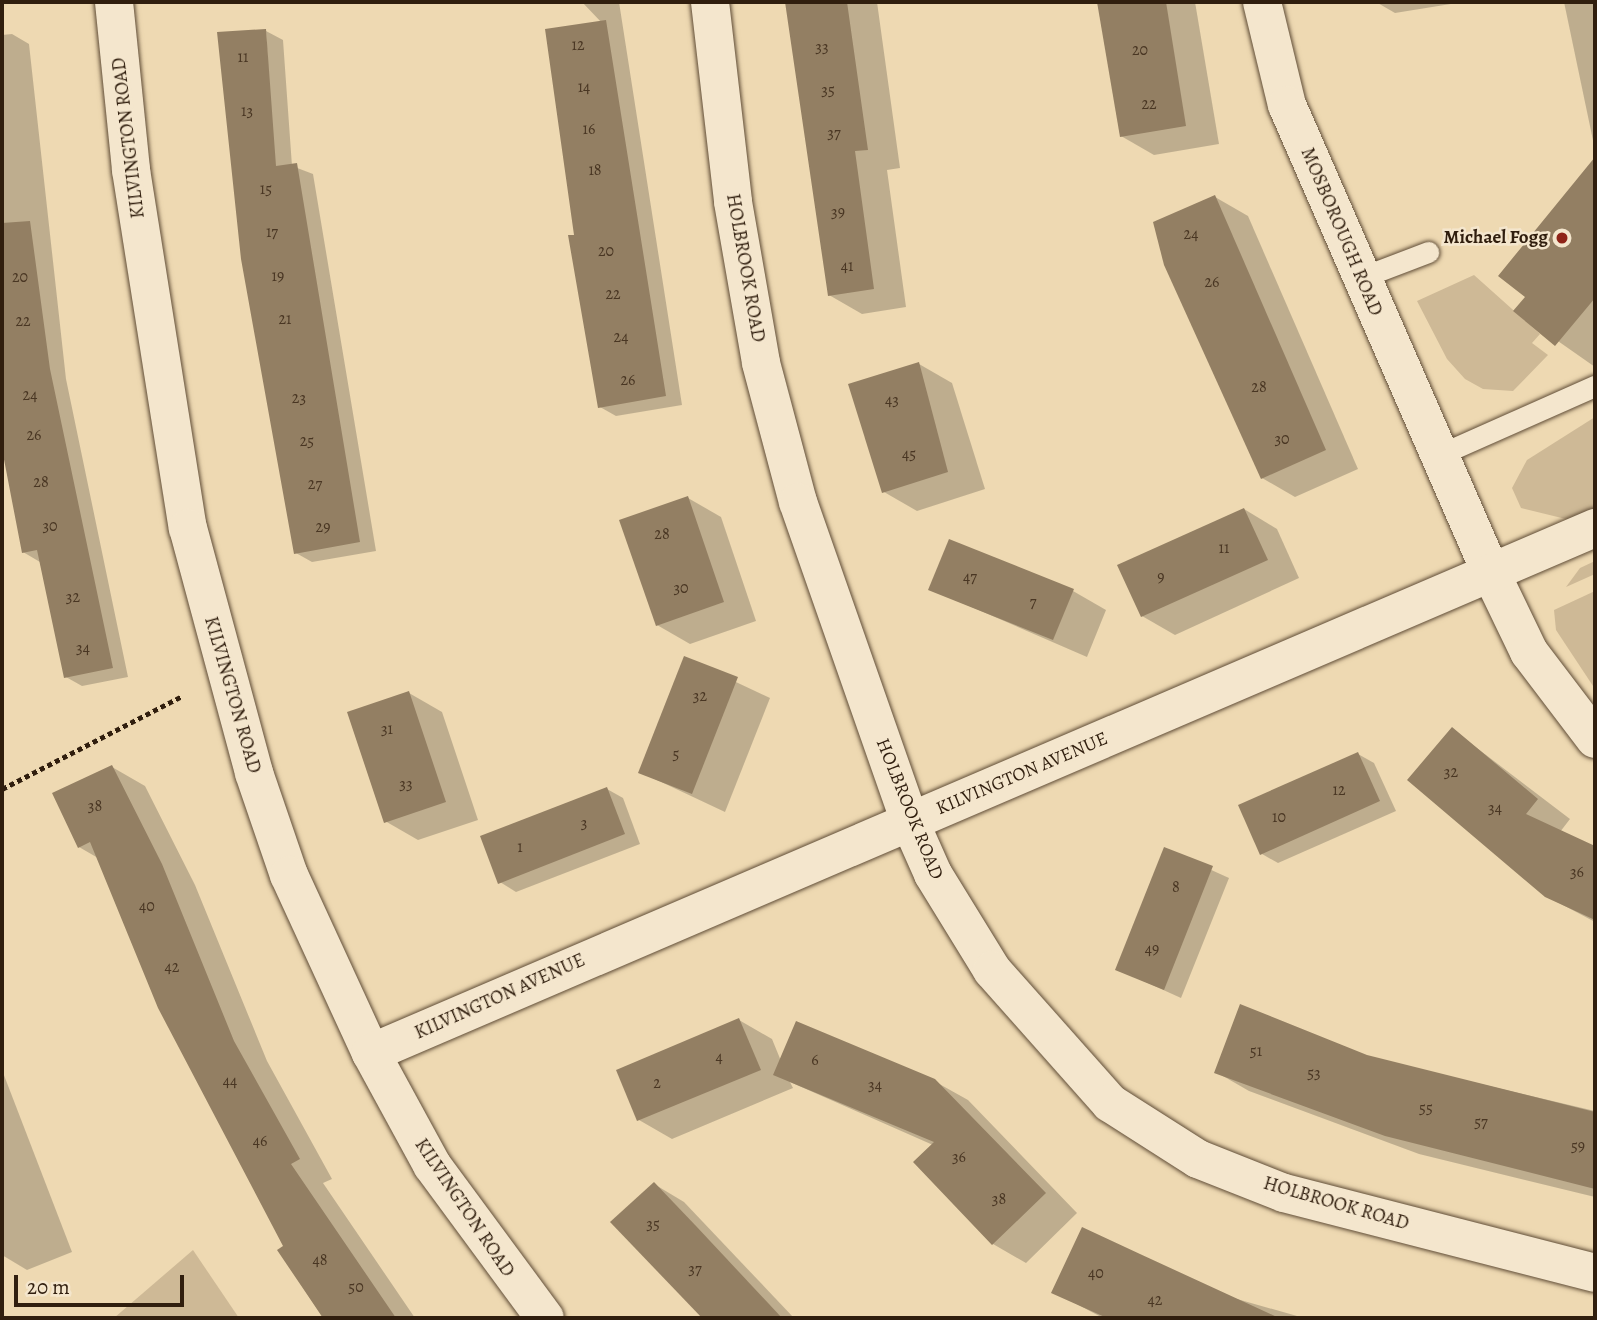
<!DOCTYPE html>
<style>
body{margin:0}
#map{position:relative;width:1597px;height:1320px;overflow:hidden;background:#eed9b2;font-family:Alegreya,serif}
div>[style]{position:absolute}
.green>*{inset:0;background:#ceb996}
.shadow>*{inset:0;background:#0003}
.building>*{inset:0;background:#937f63}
.path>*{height:4.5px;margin-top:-2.25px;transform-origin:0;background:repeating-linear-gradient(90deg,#301e0e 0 5px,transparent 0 8.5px)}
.roads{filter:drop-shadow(0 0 2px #604d37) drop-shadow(0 0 2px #604d37)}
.lane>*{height:21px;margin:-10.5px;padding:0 10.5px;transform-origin:10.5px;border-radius:10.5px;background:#f4e6cd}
.street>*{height:38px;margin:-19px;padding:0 19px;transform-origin:19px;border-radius:19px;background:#f4e6cd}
.dots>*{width:19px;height:19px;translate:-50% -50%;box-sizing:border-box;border:4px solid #f4e6cd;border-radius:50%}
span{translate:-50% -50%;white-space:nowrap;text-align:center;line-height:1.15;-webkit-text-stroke:5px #f4e6cd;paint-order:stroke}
.number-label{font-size:16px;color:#493623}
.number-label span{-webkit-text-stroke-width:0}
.street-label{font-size:19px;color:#301e0e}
.poi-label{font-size:19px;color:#301e0e;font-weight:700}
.right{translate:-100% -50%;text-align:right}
.frame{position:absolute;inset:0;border:4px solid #301e0e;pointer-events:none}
.scale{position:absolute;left:14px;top:1275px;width:170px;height:32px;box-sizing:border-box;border:4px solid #301e0e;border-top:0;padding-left:9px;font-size:21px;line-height:24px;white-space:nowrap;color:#301e0e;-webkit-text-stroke:5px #f4e6cd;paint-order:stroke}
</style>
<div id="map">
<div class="green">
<i style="clip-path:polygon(1474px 275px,1540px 334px,1532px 343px,1548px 355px,1513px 391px,1483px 389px,1465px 379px,1447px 359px,1417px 301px)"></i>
<i style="clip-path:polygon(1595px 417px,1595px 508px,1570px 520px,1521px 508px,1512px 488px,1527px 460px)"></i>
<i style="clip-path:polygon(1595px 561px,1595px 574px,1566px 587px,1580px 568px)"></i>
<i style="clip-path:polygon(1595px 591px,1595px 689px,1556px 630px,1554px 610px)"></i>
<i style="clip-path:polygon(193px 1250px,239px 1318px,114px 1318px)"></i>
</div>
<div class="shadow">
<i style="clip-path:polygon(582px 2px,619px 2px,682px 405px,616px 416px,600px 407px,576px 236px,602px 23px)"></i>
<i style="clip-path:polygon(787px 2px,877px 2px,900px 168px,887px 170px,906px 307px,862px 314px,829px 295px)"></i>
<i style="clip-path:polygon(1098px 2px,1195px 2px,1219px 144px,1154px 155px,1121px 136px)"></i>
<i style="clip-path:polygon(1376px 2px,1457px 2px,1457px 3px,1395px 13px)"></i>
<i style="clip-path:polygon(1564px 2px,1595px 2px,1595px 150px)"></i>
<i style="clip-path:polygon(266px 31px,283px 40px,292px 166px,313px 174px,376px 551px,312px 562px,296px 553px)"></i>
<i style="clip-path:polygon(12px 34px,29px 44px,66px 379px,128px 677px,82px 686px,66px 677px,40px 562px,23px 552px,2px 424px,2px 35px)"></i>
<i style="clip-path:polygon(1595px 160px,1595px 367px,1515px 311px,1527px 297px,1501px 275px)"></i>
<i style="clip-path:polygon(1215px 197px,1248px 216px,1358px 469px,1295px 497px,1262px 478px)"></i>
<i style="clip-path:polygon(919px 364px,952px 383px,985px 489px,917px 511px,884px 492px)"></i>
<i style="clip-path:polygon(688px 498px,721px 517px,756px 621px,690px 644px,657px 625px)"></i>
<i style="clip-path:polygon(1244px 509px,1277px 529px,1299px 578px,1175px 635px,1142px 616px)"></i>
<i style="clip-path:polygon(930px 589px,1073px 591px,1106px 610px,1087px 657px)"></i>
<i style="clip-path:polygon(685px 658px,770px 698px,725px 812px,640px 772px)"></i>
<i style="clip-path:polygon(409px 693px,442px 712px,478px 820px,418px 840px,385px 821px)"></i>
<i style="clip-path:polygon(1452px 729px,1570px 819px,1560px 832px,1595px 848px,1595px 922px,1546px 896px)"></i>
<i style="clip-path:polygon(1358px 754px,1374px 763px,1396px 811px,1278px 863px,1262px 854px)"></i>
<i style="clip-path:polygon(112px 767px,145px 786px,195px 885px,267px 1061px,332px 1179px,323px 1183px,415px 1318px,323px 1318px,279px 1251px,285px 1247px,98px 858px,79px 847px)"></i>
<i style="clip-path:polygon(607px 789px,623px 798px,640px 844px,516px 892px,500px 882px)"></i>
<i style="clip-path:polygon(1165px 849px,1229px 878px,1181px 998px,1117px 969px)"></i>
<i style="clip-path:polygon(739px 1020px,772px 1039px,781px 1061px,934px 1081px,968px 1100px,1077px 1213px,1026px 1263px,993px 1244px,933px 1145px,790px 1082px,793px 1088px,672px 1139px,639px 1120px)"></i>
<i style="clip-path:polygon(1367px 1057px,1595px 1111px,1595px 1197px,1419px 1154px,1249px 1091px,1216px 1072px)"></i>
<i style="clip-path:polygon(2px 1070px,72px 1252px,27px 1270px,2px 1255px)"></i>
<i style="clip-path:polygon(654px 1184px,684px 1202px,794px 1318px,704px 1318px,613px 1222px)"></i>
<i style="clip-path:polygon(1054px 1292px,1230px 1297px,1304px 1318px,1103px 1318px)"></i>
</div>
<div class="building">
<i style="clip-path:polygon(785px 2px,847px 2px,868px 150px,855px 151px,874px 289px,828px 296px)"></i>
<i style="clip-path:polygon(1097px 2px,1166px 2px,1186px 126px,1120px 137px)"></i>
<i style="clip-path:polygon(606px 20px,666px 396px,598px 408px,568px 235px,574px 235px,545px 29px)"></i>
<i style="clip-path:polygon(266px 29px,276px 166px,297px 163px,360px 542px,294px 554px,241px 259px,217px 32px)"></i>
<i style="clip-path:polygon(1595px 157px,1595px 298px,1555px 346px,1513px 311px,1525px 297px,1498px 276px)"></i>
<i style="clip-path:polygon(1215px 195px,1326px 450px,1261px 479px,1164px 265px,1153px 222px)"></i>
<i style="clip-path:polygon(30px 221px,50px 369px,113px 668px,64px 678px,37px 550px,22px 553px,2px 449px,2px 223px)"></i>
<i style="clip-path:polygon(919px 362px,948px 472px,882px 493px,848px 384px)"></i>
<i style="clip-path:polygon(688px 496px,724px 602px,656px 626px,619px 520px)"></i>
<i style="clip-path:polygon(1244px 508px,1268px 560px,1141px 617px,1117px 565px)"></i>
<i style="clip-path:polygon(949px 539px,1074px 589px,1053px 640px,928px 590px)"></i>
<i style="clip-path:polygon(684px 656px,738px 677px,692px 794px,638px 773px)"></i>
<i style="clip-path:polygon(409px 691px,446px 802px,384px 823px,347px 712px)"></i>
<i style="clip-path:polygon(1452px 727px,1538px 799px,1526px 814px,1595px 846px,1595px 920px,1545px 897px,1407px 780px)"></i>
<i style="clip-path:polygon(1358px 752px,1380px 801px,1260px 855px,1238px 805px)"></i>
<i style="clip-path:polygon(112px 765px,162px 864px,234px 1041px,300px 1159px,291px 1164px,396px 1318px,323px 1318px,277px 1250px,283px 1246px,158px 1008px,90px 842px,78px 848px,52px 793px)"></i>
<i style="clip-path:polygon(607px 787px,625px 834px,498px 884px,480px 836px)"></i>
<i style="clip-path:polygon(1164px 847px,1213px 866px,1164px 990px,1115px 970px)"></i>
<i style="clip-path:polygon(1240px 1004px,1367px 1055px,1595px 1112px,1595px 1189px,1385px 1136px,1214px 1073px)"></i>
<i style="clip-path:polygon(739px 1018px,761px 1070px,637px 1121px,616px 1070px)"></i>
<i style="clip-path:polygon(796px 1021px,935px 1079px,1046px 1193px,992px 1245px,913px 1162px,934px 1142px,773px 1075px)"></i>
<i style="clip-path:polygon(654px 1182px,696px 1226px,782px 1318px,702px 1318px,610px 1222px)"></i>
<i style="clip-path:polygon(1082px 1227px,1140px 1254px,1279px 1318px,1107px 1318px,1051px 1293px)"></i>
</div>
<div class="path">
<i style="left:2px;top:789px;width:203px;rotate:-27.3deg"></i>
</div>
<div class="roads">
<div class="lane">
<i style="left:1360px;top:278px;width:73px;rotate:-20.9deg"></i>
<i style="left:1439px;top:455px;width:171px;rotate:-23.9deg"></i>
</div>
<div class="street">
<i style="left:114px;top:2px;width:169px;rotate:84.2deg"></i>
<i style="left:131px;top:170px;width:363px;rotate:81deg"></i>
<i style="left:188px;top:528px;width:254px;rotate:74.9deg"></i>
<i style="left:254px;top:773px;width:108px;rotate:71.1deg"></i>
<i style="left:289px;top:875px;width:196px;rotate:65.3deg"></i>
<i style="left:371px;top:1053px;width:128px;rotate:61.4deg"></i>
<i style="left:432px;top:1165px;width:190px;rotate:53.6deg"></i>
<i style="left:710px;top:2px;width:201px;rotate:83.4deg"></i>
<i style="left:733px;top:202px;width:163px;rotate:80.1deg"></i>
<i style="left:761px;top:363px;width:144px;rotate:75.1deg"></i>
<i style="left:798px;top:502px;width:339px;rotate:70.7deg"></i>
<i style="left:910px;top:822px;width:57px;rotate:66.1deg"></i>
<i style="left:933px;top:874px;width:113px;rotate:58.4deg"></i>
<i style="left:992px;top:970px;width:178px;rotate:48.4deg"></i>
<i style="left:1110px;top:1103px;width:104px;rotate:32.5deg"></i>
<i style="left:1198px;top:1159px;width:92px;rotate:21.6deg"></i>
<i style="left:1284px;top:1193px;width:321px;rotate:14.4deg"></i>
<i style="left:1262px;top:2px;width:106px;rotate:76.4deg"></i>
<i style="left:1287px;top:105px;width:511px;rotate:66.45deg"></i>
<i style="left:1491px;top:573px;width:88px;rotate:64.3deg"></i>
<i style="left:1529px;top:652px;width:109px;rotate:52.8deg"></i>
<i style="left:371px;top:1053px;width:1332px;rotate:-23.22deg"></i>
</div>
</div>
<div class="dots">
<i style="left:1562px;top:238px;background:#8f2418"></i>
</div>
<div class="number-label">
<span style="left:578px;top:45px">12</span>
<span style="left:822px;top:47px">33</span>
<span style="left:1140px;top:50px">20</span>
<span style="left:243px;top:57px">11</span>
<span style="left:584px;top:87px">14</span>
<span style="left:828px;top:90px">35</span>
<span style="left:1149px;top:104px">22</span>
<span style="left:247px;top:111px">13</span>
<span style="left:589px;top:129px">16</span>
<span style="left:834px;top:133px">37</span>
<span style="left:595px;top:170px">18</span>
<span style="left:266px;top:189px">15</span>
<span style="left:838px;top:212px">39</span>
<span style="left:272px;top:232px">17</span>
<span style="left:1191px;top:234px">24</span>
<span style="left:606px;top:251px">20</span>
<span style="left:847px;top:266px">41</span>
<span style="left:278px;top:276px">19</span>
<span style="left:20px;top:277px">20</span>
<span style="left:1212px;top:282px">26</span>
<span style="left:613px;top:294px">22</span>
<span style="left:285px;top:319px">21</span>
<span style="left:23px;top:321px">22</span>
<span style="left:621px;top:337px">24</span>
<span style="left:628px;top:380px">26</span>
<span style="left:1259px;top:387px">28</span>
<span style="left:30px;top:395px">24</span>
<span style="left:299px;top:398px">23</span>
<span style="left:892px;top:400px">43</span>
<span style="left:34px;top:435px">26</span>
<span style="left:1282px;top:439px">30</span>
<span style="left:307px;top:441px">25</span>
<span style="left:909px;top:454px">45</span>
<span style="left:41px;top:482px">28</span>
<span style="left:315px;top:484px">27</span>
<span style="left:50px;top:526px">30</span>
<span style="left:323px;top:527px">29</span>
<span style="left:662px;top:534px">28</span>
<span style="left:1224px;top:548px">11</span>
<span style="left:970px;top:577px">47</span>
<span style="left:1161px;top:577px">9</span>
<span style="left:681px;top:588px">30</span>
<span style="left:73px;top:597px">32</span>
<span style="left:1033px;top:602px">7</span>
<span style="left:83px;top:648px">34</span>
<span style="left:700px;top:696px">32</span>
<span style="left:387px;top:729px">31</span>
<span style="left:676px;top:754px">5</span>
<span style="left:1451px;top:772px">32</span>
<span style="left:406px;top:784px">33</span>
<span style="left:1339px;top:790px">12</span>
<span style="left:95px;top:806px">38</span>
<span style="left:1495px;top:808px">34</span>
<span style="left:1279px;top:817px">10</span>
<span style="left:584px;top:823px">3</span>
<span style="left:520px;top:847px">1</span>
<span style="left:1577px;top:872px">36</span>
<span style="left:1176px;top:887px">8</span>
<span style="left:147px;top:906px">40</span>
<span style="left:1152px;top:949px">49</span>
<span style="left:172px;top:967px">42</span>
<span style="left:1256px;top:1051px">51</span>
<span style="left:719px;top:1057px">4</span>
<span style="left:815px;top:1060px">6</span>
<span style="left:1314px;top:1073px">53</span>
<span style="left:230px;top:1081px">44</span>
<span style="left:657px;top:1083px">2</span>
<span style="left:875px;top:1085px">34</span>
<span style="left:1426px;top:1108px">55</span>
<span style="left:1481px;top:1122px">57</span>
<span style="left:260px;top:1141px">46</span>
<span style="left:1578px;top:1146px">59</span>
<span style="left:959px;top:1157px">36</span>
<span style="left:999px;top:1199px">38</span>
<span style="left:653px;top:1224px">35</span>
<span style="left:320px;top:1260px">48</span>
<span style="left:695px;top:1269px">37</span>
<span style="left:1096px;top:1273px">40</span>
<span style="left:356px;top:1287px">50</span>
<span style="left:1155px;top:1300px">42</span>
</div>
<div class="street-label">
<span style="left:129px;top:138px;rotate:-97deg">KILVINGTON ROAD</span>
<span style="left:1341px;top:232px;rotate:67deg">MOSBOROUGH ROAD</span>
<span style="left:745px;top:268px;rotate:80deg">HOLBROOK ROAD</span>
<span style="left:232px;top:695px;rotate:74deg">KILVINGTON ROAD</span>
<span style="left:1022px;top:774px;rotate:-23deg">KILVINGTON AVENUE</span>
<span style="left:909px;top:809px;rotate:68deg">HOLBROOK ROAD</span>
<span style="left:500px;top:997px;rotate:-24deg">KILVINGTON AVENUE</span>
<span style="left:1336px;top:1204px;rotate:16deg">HOLBROOK ROAD</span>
<span style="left:464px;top:1208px;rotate:56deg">KILVINGTON ROAD</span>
</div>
<div class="poi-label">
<span class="right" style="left:1548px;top:238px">Michael Fogg</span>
</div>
<div class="frame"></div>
<div class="scale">20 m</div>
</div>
